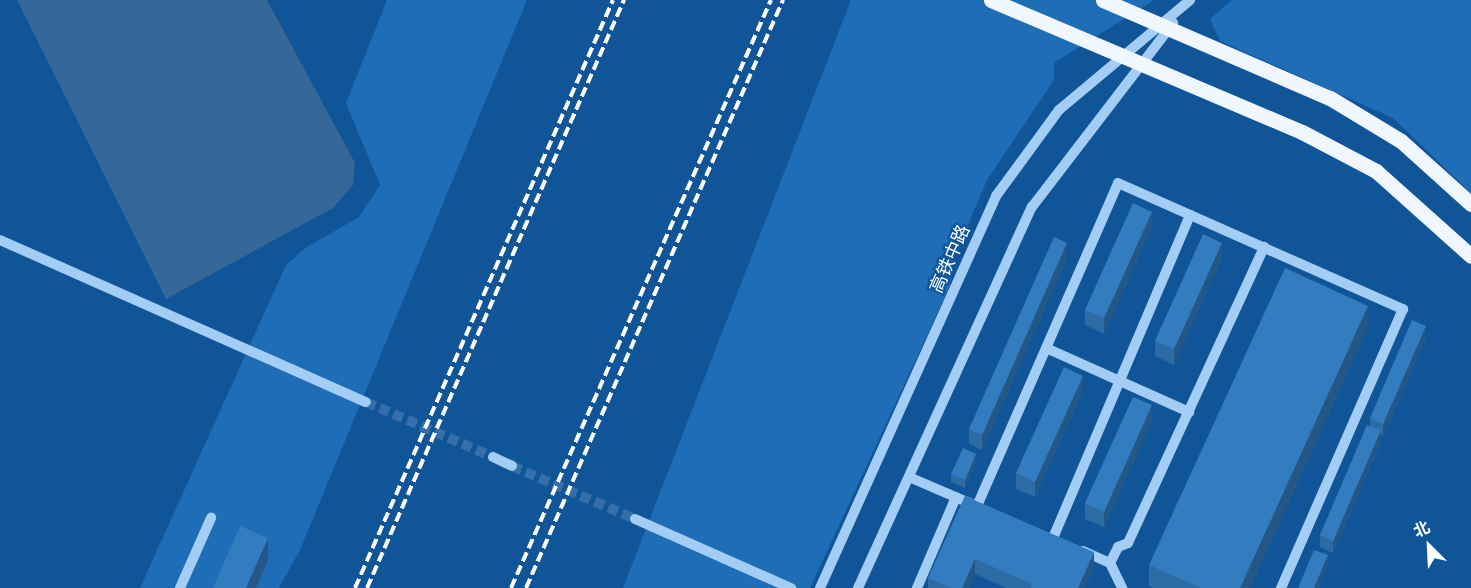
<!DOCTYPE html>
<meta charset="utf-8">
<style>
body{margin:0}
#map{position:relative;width:1471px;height:588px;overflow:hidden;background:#159;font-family:"Fira Sans","Noto Sans SC",sans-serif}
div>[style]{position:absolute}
.green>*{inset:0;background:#1f6db7}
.water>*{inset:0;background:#356798}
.minor-tunnel>*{height:10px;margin-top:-5px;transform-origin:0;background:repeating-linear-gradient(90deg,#356ea8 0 10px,transparent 0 15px)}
.minor>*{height:10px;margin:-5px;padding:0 5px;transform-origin:5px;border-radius:5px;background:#a3cdf4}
.major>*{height:15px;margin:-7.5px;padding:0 7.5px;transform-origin:7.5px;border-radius:7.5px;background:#f0f7ff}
.rail>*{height:4px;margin-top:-2px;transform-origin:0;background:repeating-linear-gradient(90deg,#fff 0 10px,transparent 0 14.5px)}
.wall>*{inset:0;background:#2d6ba5}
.shaded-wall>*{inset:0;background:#245786}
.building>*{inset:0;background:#347cc0}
span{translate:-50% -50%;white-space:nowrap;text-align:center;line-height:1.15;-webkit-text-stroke:4.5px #159;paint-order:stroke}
.street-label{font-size:18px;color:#fff}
.north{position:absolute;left:1399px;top:516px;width:60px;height:60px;-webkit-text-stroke:4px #159;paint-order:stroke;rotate:336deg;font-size:16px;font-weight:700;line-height:24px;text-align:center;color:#fff}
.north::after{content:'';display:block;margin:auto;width:21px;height:27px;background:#fff;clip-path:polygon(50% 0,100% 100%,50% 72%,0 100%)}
</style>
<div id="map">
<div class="green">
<i style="clip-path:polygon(387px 0,527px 0,300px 550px,279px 588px,140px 588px,286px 265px,305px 248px,359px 217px,380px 185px,346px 103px)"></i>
<i style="clip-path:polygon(851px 0,1154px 0,1054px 63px,1054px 80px,987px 180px,955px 255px,949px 288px,810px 588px,623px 588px)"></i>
<i style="clip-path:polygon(1232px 0,1471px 0,1471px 193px,1393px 118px,1220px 41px,1210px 19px)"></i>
</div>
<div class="water">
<i style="clip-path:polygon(17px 0,267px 0,355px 163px,353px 185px,333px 208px,166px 299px)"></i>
</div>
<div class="minor-tunnel">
<i style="left:366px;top:402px;width:138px;rotate:23.4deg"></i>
<i style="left:512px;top:466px;width:134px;rotate:23.3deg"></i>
</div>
<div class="minor">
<i style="left:0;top:240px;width:400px;rotate:23.9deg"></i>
<i style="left:1046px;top:348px;width:157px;rotate:24.1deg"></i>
<i style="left:493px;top:457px;width:21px;rotate:25deg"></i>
<i style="left:909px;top:477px;width:71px;rotate:23.3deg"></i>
<i style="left:977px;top:506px;width:352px;rotate:-66.4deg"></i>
<i style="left:1118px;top:183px;width:312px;rotate:23.9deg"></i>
<i style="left:1403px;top:309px;width:305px;rotate:113.6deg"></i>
<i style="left:635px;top:519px;width:171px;rotate:23.9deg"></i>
<i style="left:1053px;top:538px;width:351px;rotate:-67deg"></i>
<i style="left:1083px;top:551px;width:30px;rotate:24deg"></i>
<i style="left:1110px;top:563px;width:28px;rotate:64deg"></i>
<i style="left:1110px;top:563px;width:18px;rotate:-63deg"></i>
<i style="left:1118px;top:547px;width:11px;rotate:-22deg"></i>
<i style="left:1128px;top:543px;width:326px;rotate:-65.3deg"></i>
<i style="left:180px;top:588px;width:77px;rotate:-66.1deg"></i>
<i style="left:820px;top:588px;width:430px;rotate:-65.8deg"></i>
<i style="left:996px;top:196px;width:107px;rotate:-53.8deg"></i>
<i style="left:1059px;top:110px;width:171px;rotate:-40deg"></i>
<i style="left:858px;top:588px;width:419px;rotate:-65.5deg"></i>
<i style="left:1032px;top:207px;width:232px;rotate:-52.5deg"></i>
<i style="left:917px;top:588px;width:99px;rotate:-66.8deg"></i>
</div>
<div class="major">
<i style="left:991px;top:0;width:338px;rotate:23deg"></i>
<i style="left:1302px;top:132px;width:84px;rotate:27.8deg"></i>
<i style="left:1376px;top:171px;width:127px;rotate:41.8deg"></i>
<i style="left:1103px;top:0;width:247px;rotate:23.4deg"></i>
<i style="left:1330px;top:98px;width:83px;rotate:31.2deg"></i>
<i style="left:1401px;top:141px;width:94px;rotate:42deg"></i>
</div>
<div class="rail">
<i style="left:355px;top:588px;width:642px;rotate:-66.31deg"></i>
<i style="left:367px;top:588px;width:642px;rotate:-66.39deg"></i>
<i style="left:511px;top:588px;width:643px;rotate:-66.15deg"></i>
<i style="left:526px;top:588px;width:642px;rotate:-66.39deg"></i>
</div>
<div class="wall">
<i style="clip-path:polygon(1152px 227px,1104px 334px,1085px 325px,1085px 310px)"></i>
<i style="clip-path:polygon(1067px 258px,982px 450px,969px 444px,969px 429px)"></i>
<i style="clip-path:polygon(1222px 258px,1174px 365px,1155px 356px,1155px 341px)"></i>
<i style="clip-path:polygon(1368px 327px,1250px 588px,1153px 588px,1149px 586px,1149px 565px)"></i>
<i style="clip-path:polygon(1426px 338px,1383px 436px,1381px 434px,1381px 442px,1333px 553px,1320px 547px,1320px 535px,1370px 426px,1370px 418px)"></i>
<i style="clip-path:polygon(1083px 391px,1035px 497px,1016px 489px,1016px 473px)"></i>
<i style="clip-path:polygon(1152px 421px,1104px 527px,1085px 519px,1085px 503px)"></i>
<i style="clip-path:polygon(976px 462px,965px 488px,951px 482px,951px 474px)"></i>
<i style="clip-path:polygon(965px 496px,1094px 568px,1085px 588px,1006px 588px,975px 574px,969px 588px,928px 588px,928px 578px)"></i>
</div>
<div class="shaded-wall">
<i style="clip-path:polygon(1152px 212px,1152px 227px,1104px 334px,1104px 318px)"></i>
<i style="clip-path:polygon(1067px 243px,1067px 258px,982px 450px,982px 435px)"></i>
<i style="clip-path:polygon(1222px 243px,1222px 258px,1174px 365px,1174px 349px)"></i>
<i style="clip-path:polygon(1368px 306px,1368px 327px,1250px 588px,1240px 588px)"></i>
<i style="clip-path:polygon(1426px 326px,1426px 338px,1383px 436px,1383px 424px)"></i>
<i style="clip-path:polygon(1083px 376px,1083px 391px,1035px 497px,1035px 482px)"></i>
<i style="clip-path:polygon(1152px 405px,1152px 421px,1104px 527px,1104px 512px)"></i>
<i style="clip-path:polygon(1381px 430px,1381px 442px,1333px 553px,1333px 541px)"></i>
<i style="clip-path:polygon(976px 454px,976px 462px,965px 488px,965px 480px)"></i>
<i style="clip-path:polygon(268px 538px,268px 560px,256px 588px,246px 588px)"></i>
<i style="clip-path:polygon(1094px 552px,1094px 568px,1085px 588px,1078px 588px)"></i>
<i style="clip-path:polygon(1328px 555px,1328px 567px,1319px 588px,1314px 588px)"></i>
<i style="clip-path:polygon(975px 559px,975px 574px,969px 588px,962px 588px)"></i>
</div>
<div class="building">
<i style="clip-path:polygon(1133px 203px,1152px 212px,1104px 318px,1085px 310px)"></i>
<i style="clip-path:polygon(1203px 234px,1222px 243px,1174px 349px,1155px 341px)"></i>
<i style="clip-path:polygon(1054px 237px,1067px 243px,982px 435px,969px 429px)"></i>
<i style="clip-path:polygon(1285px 268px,1368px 306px,1240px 588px,1201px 588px,1149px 565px)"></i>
<i style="clip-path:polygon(1412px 320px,1426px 326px,1383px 424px,1370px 418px)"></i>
<i style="clip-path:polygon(1064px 367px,1083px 376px,1035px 482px,1016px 473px)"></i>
<i style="clip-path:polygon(1133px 397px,1152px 405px,1104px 512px,1085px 503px)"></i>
<i style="clip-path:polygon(1367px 425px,1381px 430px,1333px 541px,1320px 535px)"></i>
<i style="clip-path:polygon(963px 448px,976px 454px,965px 480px,951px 474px)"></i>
<i style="clip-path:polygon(965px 496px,1094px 552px,1078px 588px,1031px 588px,1032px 584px,975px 559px,962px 588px,951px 588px,928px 578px)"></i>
<i style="clip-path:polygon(240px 526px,268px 538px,246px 588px,213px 588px)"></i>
<i style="clip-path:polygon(1314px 550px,1328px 555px,1314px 588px,1298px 588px)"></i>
</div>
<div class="street-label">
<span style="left:950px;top:259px;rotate:-66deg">高铁中路</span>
</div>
<div class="north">北</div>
</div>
